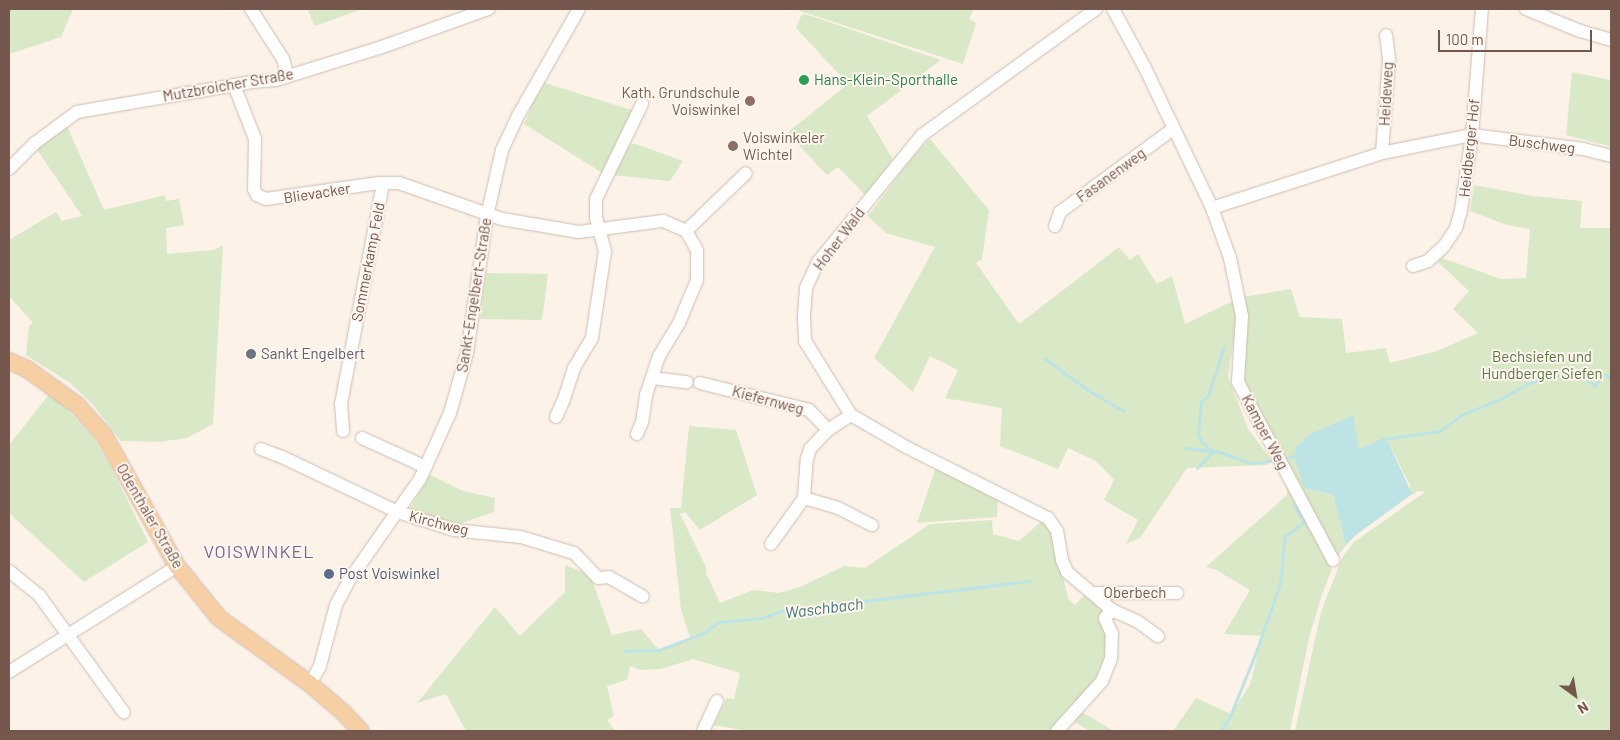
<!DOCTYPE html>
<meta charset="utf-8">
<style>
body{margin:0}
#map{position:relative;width:1620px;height:740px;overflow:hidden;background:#fcf2e8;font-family:Barlow,sans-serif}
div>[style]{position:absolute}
.green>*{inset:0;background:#d9e9c7}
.water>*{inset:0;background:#bde3e5}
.stream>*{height:3px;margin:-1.5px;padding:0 1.5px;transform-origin:1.5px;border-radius:1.5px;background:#bde3e5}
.roads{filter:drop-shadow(0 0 1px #cfbbb1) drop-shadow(0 0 1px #cfbbb1)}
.minor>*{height:12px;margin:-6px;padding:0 6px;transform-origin:6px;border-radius:6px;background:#fff}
.major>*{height:16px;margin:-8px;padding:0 8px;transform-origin:8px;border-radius:8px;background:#f7cfa4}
.dots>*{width:14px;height:14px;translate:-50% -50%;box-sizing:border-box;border:2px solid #fef6ef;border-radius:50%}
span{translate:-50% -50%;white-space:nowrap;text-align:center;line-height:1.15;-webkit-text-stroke:4px #fef6ef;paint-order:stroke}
.leisure-label{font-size:15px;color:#27864d}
.left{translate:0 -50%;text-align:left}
.street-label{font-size:15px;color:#75574d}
.education-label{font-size:15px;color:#785e54}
.right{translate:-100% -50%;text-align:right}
.worship-label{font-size:15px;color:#5b616d}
.park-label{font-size:15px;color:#5b7a45}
.service-label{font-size:15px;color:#4e5e75}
.water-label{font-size:16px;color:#417679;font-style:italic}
.quarter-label{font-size:18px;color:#7d6591;letter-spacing:1px}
.frame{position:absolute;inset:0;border:10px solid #75574d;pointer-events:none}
.north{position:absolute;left:1550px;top:670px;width:50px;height:50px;-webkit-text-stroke:4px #fef6ef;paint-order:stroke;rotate:148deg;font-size:14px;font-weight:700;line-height:20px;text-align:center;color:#75574d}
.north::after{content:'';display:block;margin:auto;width:18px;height:22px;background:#75574d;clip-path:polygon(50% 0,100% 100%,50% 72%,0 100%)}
.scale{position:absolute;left:1438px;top:30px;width:154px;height:22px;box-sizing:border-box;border:2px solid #75574d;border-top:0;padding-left:6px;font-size:15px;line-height:18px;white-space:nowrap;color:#75574d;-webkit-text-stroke:4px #fef6ef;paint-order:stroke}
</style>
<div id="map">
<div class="green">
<i style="clip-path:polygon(9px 9px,73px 9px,61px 37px,9px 54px)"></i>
<i style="clip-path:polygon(307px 9px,359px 9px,360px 10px,315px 26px)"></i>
<i style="clip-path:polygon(794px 9px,974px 9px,969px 19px,976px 23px,963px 64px)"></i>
<i style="clip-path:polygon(805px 14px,941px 60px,867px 116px,895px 163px,867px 197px,838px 167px,827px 175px,787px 133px,848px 84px,796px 28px,801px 16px)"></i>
<i style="clip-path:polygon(1572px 72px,1611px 80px,1611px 150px,1609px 146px,1566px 135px)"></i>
<i style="clip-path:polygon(545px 83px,635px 111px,604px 174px,524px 124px,531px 109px,529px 108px)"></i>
<i style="clip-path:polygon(67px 126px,104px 210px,165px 195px,166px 201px,179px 199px,184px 225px,166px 228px,167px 254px,214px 250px,223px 245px,213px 424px,187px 438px,158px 442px,121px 441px,93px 405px,70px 383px,26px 355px,29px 326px,33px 323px,9px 296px,9px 240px,56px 212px,62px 221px,82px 216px,36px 148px)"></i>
<i style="clip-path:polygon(930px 139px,989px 210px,982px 259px,976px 263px,1019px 324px,1119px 247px,1130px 260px,1138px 254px,1157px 284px,1172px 276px,1185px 324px,1235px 300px,1237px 320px,1228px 376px,1248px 429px,1273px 462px,1270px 462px,1267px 465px,1187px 468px,1140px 538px,1126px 544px,1138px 520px,1104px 500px,1114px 480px,1096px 461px,1068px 448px,1058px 469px,1000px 446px,1002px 408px,945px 398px,958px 370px,930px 356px,913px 392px,874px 358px,935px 247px,886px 233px,868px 216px,914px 155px)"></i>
<i style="clip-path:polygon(633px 144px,636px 144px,683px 161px,670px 181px,613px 175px,628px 147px)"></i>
<i style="clip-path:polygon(1474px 185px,1532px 196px,1582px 201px,1580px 228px,1611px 228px,1611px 731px,1295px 731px,1321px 612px,1342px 558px,1354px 542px,1425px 492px,1418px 491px,1410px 496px,1410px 486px,1386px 437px,1304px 488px,1333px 495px,1346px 545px,1337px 557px,1237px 375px,1243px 297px,1291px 289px,1300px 317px,1342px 319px,1346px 353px,1386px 348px,1390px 363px,1437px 351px,1478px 333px,1453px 309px,1469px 291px,1438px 262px,1442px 258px,1501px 279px,1526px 278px,1530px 229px,1507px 225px,1470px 211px)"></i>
<i style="clip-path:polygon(486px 273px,548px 274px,542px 320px,480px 319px)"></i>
<i style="clip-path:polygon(51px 392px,94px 438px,112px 469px,148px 542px,84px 582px,9px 513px,9px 445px)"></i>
<i style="clip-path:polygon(689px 426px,736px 430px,757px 495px,700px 530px,685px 512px,680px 514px,706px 567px,706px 573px,720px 603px,753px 590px,779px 593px,800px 587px,844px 566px,865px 568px,930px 524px,992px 520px,993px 534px,1019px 541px,1043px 520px,1052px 528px,1068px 598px,1075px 605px,1086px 593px,1105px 611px,1108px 656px,1102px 675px,1051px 731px,748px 731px,713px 725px,727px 698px,734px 699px,740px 673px,693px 659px,661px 669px,640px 670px,630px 666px,627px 680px,607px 686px,614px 716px,607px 720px,615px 731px,466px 731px,446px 694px,417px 703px,495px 607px,520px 636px,565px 592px,565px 565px,590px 575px,612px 635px,641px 629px,659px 650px,690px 638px,681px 609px,670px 508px,681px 508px)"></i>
<i style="clip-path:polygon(936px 467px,998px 497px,997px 517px,917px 523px)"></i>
<i style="clip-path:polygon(430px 475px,463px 491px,495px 498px,494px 512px,451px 527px,409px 510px)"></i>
<i style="clip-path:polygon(1287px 486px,1332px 569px,1322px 594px,1309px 638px,1290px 731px,1173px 731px,1196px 698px,1231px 714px,1250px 685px,1262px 636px,1224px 634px,1250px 590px,1216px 570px,1206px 567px,1287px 495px)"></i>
<i style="clip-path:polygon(1080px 711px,1114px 731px,1089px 731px,1072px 720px)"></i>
</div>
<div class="water">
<i style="clip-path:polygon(1353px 415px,1359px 449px,1386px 437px,1412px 494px,1356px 535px,1346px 545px,1333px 495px,1304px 488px,1295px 458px,1296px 447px,1311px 434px)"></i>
</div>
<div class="stream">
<i style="left:1045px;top:359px;width:57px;rotate:35.7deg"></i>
<i style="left:1091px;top:392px;width:38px;rotate:30deg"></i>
<i style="left:1383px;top:439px;width:58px;rotate:-8deg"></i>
<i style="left:1440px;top:431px;width:26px;rotate:-37deg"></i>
<i style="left:1461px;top:415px;width:42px;rotate:-22.3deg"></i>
<i style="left:1500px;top:399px;width:33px;rotate:-29deg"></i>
<i style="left:1529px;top:383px;width:38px;rotate:-15deg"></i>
<i style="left:1566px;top:373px;width:13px"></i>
<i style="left:1579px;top:373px;width:21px;rotate:39deg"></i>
<i style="left:1595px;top:386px;width:14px;rotate:-56deg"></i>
<i style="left:1603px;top:374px;width:9px;rotate:21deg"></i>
<i style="left:1184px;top:448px;width:36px;rotate:6deg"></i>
<i style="left:1220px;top:452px;width:33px;rotate:20deg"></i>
<i style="left:1251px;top:463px;width:25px;rotate:-7deg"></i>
<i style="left:1210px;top:449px;width:10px;rotate:-143deg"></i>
<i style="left:1202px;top:443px;width:10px;rotate:-114deg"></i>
<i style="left:1198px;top:434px;width:33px;rotate:-85deg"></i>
<i style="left:1201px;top:401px;width:9px;rotate:-36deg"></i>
<i style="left:1208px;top:396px;width:52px;rotate:-72.3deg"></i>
<i style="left:1282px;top:459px;width:16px;rotate:-14deg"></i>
<i style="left:1197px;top:468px;width:23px;rotate:-47deg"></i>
<i style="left:625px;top:651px;width:34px;rotate:-2deg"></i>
<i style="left:659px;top:650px;width:47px;rotate:-21.1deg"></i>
<i style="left:703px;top:633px;width:19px;rotate:-35deg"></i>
<i style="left:719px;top:622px;width:42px;rotate:-5.4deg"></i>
<i style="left:761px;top:618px;width:21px;rotate:-19deg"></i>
<i style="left:781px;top:611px;width:251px;rotate:-6.9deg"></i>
<i style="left:1221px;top:731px;width:17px;rotate:-59deg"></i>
<i style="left:1230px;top:716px;width:69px;rotate:-67.9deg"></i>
<i style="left:1256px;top:652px;width:72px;rotate:-70.6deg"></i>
<i style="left:1280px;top:584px;width:48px;rotate:-84.1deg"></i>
<i style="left:1285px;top:536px;width:24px;rotate:-36deg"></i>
<i style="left:1304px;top:522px;width:21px;rotate:-121deg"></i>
</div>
<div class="roads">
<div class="minor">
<i style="left:251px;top:9px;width:59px;rotate:57.4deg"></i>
<i style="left:283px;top:59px;width:18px;rotate:74deg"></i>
<i style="left:1096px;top:9px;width:215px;rotate:144.1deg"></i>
<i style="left:922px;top:135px;width:164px;rotate:129.3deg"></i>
<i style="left:818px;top:262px;width:29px;rotate:115deg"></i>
<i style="left:806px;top:288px;width:31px;rotate:94deg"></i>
<i style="left:804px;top:319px;width:22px;rotate:87deg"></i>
<i style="left:805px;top:341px;width:87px;rotate:58.1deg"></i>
<i style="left:851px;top:415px;width:66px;rotate:30.1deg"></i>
<i style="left:908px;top:448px;width:157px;rotate:26.6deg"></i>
<i style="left:1048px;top:518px;width:16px;rotate:55deg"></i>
<i style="left:1057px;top:531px;width:29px;rotate:80deg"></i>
<i style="left:1062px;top:560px;width:13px;rotate:67deg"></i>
<i style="left:1067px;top:572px;width:59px;rotate:40.2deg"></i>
<i style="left:1112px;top:610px;width:27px;rotate:24deg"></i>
<i style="left:1137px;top:621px;width:26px;rotate:36deg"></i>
<i style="left:1113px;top:9px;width:67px;rotate:61.5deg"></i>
<i style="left:1145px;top:68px;width:155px;rotate:64.4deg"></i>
<i style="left:1212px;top:208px;width:53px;rotate:70.2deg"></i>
<i style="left:1230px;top:258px;width:59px;rotate:78.3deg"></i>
<i style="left:1242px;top:316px;width:66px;rotate:93.5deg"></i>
<i style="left:1238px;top:382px;width:202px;rotate:61.9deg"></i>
<i style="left:1526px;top:9px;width:58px;rotate:22.2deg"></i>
<i style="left:1580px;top:31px;width:32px;rotate:16deg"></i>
<i style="left:234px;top:85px;width:58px;rotate:68.7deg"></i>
<i style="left:255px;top:139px;width:50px;rotate:91.1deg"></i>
<i style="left:254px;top:189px;width:7px;rotate:63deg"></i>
<i style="left:257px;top:195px;width:10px;rotate:24deg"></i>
<i style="left:266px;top:199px;width:114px;rotate:-8.1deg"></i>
<i style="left:379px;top:183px;width:20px"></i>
<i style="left:399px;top:183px;width:109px;rotate:19.3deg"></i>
<i style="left:502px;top:219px;width:78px;rotate:9.6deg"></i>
<i style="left:579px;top:232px;width:85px;rotate:-7.5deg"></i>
<i style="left:663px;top:221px;width:25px;rotate:23deg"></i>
<i style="left:686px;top:231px;width:22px;rotate:60deg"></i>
<i style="left:697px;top:250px;width:30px;rotate:90deg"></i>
<i style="left:697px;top:280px;width:47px;rotate:112.7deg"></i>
<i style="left:679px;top:323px;width:39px;rotate:121deg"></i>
<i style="left:659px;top:356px;width:41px;rotate:108.4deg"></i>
<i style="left:646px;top:395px;width:27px;rotate:98deg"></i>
<i style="left:642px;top:422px;width:13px;rotate:113deg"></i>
<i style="left:1382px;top:153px;width:94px;rotate:-85.7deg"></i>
<i style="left:1389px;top:59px;width:24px;rotate:-97deg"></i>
<i style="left:9px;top:169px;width:37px;rotate:-45deg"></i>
<i style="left:35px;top:143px;width:52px;rotate:-36.4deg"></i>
<i style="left:77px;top:112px;width:178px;rotate:-9.7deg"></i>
<i style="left:252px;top:82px;width:24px;rotate:-5deg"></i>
<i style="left:276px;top:80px;width:111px;rotate:-17.3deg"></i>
<i style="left:382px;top:47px;width:113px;rotate:-19.7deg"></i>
<i style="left:1212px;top:208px;width:179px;rotate:-17.9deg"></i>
<i style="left:1382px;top:153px;width:92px;rotate:-11.3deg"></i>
<i style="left:1472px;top:135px;width:112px;rotate:7.2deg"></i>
<i style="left:1583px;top:149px;width:29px;rotate:14deg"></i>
<i style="left:1055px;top:226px;width:15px;rotate:-70deg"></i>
<i style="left:1060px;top:212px;width:140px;rotate:-36.3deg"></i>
<i style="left:686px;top:231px;width:83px;rotate:-44deg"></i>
<i style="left:1413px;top:266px;width:16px;rotate:-18deg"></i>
<i style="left:1428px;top:261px;width:22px;rotate:-43deg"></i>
<i style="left:1444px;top:246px;width:22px;rotate:-56deg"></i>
<i style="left:1456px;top:228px;width:19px;rotate:-74deg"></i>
<i style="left:1461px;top:210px;width:76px;rotate:-81.7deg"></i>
<i style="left:1472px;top:135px;width:126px;rotate:-85.5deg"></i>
<i style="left:652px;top:378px;width:35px;rotate:7deg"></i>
<i style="left:700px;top:383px;width:112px;rotate:13.9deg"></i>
<i style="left:809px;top:410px;width:28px;rotate:46deg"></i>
<i style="left:556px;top:417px;width:20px;rotate:-66deg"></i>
<i style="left:564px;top:399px;width:33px;rotate:-72deg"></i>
<i style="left:574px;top:368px;width:35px;rotate:-59deg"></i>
<i style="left:592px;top:338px;width:88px;rotate:-81.5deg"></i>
<i style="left:605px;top:251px;width:34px;rotate:-105deg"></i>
<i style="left:596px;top:218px;width:19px;rotate:-90deg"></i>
<i style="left:596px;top:199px;width:106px;rotate:-64.2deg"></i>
<i style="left:343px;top:431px;width:27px;rotate:-94deg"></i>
<i style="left:341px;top:404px;width:225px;rotate:-79.2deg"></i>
<i style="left:362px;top:438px;width:70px;rotate:24.4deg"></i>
<i style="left:261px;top:449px;width:22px;rotate:21deg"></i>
<i style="left:282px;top:457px;width:128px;rotate:25.4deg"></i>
<i style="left:398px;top:512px;width:59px;rotate:17.8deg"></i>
<i style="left:454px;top:530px;width:67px;rotate:6deg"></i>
<i style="left:521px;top:537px;width:55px;rotate:16.8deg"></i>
<i style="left:574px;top:553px;width:35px;rotate:46deg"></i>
<i style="left:598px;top:578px;width:11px;rotate:-5deg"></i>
<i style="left:609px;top:577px;width:39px;rotate:30deg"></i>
<i style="left:804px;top:498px;width:35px;rotate:16deg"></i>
<i style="left:838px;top:508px;width:38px;rotate:27deg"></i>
<i style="left:771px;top:544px;width:57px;rotate:-54.3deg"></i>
<i style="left:804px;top:498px;width:39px;rotate:-86deg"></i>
<i style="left:807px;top:459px;width:10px;rotate:-73deg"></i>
<i style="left:810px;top:449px;width:26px;rotate:-47deg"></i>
<i style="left:828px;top:430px;width:27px;rotate:-33deg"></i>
<i style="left:9px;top:571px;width:38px;rotate:39deg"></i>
<i style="left:39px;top:595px;width:145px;rotate:54.2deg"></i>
<i style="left:1092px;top:593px;width:85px"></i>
<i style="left:9px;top:672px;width:199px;rotate:-32.2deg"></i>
<i style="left:310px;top:684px;width:21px;rotate:-61deg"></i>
<i style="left:320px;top:666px;width:63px;rotate:-75.3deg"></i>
<i style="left:336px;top:605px;width:30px;rotate:-62deg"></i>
<i style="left:350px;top:579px;width:122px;rotate:-55deg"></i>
<i style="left:420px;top:479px;width:72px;rotate:-65.6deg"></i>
<i style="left:450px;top:413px;width:62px;rotate:-74.2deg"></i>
<i style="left:467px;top:353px;width:138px;rotate:-81.7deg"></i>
<i style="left:487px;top:216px;width:68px;rotate:-77.2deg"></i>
<i style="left:502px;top:150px;width:40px;rotate:-65deg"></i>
<i style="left:519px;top:114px;width:121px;rotate:-60.3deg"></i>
<i style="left:703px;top:731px;width:33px;rotate:-65deg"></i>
<i style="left:1057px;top:731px;width:67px;rotate:-48deg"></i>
<i style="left:1102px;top:681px;width:24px;rotate:-68deg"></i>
<i style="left:1111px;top:659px;width:25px;rotate:-88deg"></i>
<i style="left:1112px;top:634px;width:17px;rotate:-114deg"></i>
<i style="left:1105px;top:618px;width:11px;rotate:-49deg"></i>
</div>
<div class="major">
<i style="left:9px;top:361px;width:20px;rotate:24deg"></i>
<i style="left:27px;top:369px;width:62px;rotate:35.8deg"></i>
<i style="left:77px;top:405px;width:40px;rotate:48deg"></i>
<i style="left:104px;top:435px;width:150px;rotate:60.9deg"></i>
<i style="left:177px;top:566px;width:67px;rotate:51.1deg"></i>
<i style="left:219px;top:618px;width:112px;rotate:36deg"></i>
<i style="left:310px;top:684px;width:43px;rotate:40.3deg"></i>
<i style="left:343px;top:712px;width:26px;rotate:47deg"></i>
</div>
</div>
<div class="dots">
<i style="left:804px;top:80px;background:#2e9e5b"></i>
<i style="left:750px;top:101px;background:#8d6e63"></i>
<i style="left:733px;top:146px;background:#8d6e63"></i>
<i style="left:251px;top:354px;background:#6b7280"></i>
<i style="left:329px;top:574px;background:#5c6f8a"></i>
</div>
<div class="leisure-label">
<span class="left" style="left:814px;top:80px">Hans-Klein-Sporthalle</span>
</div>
<div class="street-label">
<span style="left:228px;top:85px;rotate:-10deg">Mutzbroicher Straße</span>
<span style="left:1386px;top:94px;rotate:-87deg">Heideweg</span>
<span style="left:1542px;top:144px;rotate:7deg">Buschweg</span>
<span style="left:1469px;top:148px;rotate:-84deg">Heidberger Hof</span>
<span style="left:1111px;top:175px;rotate:-36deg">Fasanenweg</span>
<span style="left:317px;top:193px;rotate:-9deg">Blievacker</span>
<span style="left:839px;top:239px;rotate:-53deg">Hoher Wald</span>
<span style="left:368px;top:262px;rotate:-79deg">Sommerkamp Feld</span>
<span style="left:474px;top:295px;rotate:-81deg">Sankt-Engelbert-Straße</span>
<span style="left:768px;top:400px;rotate:15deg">Kiefernweg</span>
<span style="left:1265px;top:432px;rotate:62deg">Kamper Weg</span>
<span style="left:150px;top:516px;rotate:60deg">Odenthaler Straße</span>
<span style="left:439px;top:523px;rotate:14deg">Kirchweg</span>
<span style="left:1135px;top:593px">Oberbech</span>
</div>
<div class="education-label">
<span class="right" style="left:740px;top:101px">Kath. Grundschule<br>Voiswinkel</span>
<span class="left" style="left:743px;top:146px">Voiswinkeler<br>Wichtel</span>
</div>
<div class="worship-label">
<span class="left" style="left:261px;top:354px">Sankt Engelbert</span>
</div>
<div class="park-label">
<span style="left:1542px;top:365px">Bechsiefen und<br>Hundberger Siefen</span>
</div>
<div class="service-label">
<span class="left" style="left:339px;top:574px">Post Voiswinkel</span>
</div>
<div class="water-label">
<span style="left:824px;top:608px;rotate:-7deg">Waschbach</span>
</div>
<div class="quarter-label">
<span style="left:259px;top:551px">VOISWINKEL</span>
</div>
<div class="frame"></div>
<div class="north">N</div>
<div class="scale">100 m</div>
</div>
